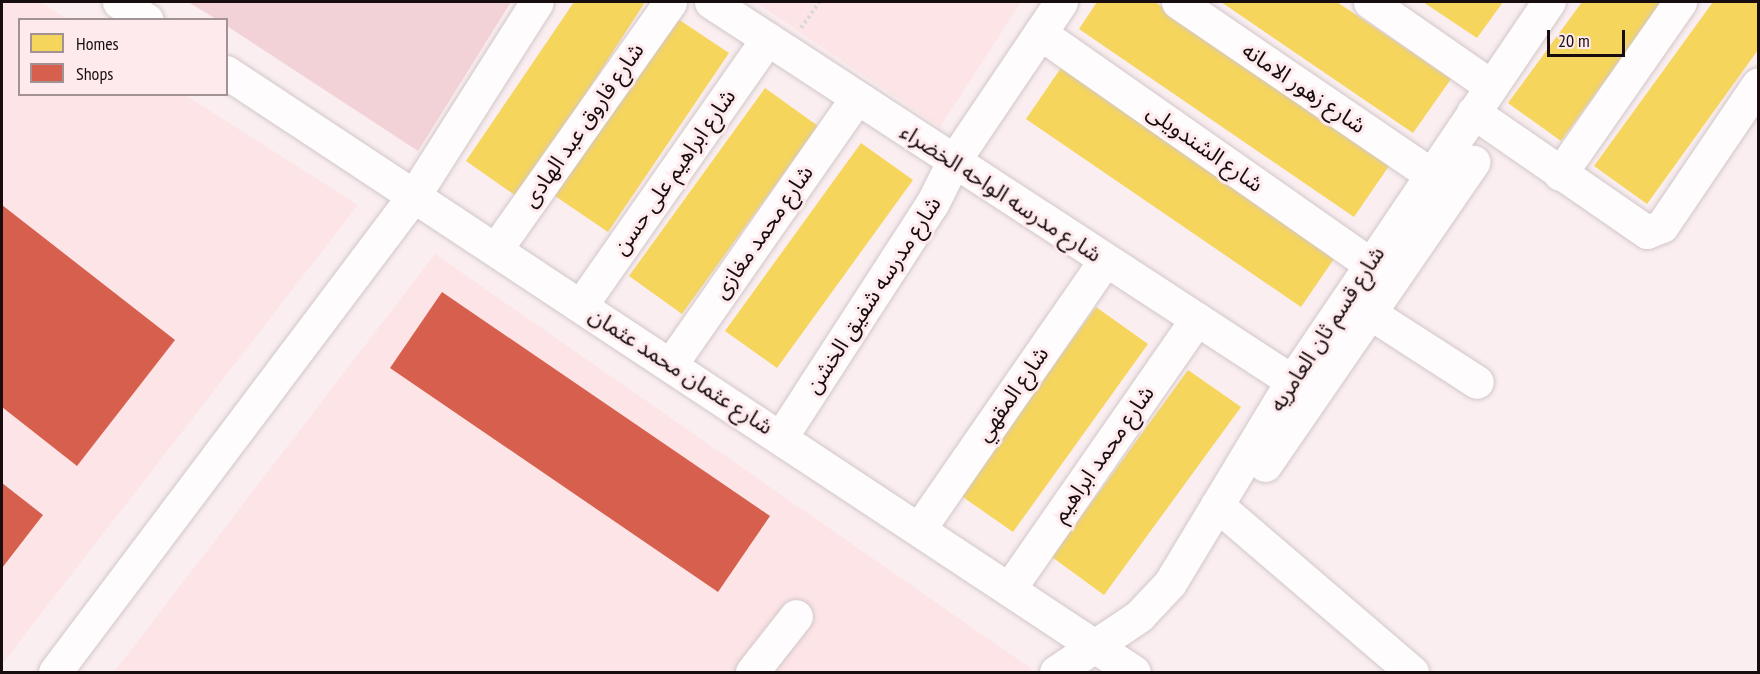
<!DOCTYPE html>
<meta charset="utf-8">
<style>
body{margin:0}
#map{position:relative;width:1760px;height:674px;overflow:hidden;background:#faeef0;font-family:"PT Sans Narrow","Noto Sans Arabic",sans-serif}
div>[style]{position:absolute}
.built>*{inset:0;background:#fce4e7}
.green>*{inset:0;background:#f2d2d7}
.homes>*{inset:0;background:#f6d55c}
.shops>*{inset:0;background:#d6604d}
.path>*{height:4px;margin-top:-2px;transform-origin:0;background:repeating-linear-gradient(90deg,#dbd8d8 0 3px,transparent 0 6px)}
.roads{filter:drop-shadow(0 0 2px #d2c7c8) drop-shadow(0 0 2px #d2c7c8)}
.minor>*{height:33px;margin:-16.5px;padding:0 16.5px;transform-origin:16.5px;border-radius:16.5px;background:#fefcfd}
span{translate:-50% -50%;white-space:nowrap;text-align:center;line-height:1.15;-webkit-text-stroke:6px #feeaec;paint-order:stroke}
.street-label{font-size:22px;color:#170d0f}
.frame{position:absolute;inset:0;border:3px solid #170d0f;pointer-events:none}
.legend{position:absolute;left:18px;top:18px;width:210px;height:78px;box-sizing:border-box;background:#feeaec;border:2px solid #a29294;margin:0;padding:8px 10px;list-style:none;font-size:18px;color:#170d0f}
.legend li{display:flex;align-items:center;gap:12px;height:30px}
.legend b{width:30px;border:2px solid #a29294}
.scale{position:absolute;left:1547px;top:30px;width:78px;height:27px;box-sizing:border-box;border:3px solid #170d0f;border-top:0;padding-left:8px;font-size:18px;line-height:21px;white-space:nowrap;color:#170d0f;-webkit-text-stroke:4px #feeaec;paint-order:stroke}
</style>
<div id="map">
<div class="built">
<i style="clip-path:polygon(2px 2px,40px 2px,68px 19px,20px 20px,20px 94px,185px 95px,358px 205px,2px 664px)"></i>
<i style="clip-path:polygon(755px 2px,1021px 2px,940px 127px)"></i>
<i style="clip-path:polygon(435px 254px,1036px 672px,114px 672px)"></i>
</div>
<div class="green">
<i style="clip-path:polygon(188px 2px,511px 2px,418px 151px,227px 26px,226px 20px,216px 19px)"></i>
</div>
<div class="homes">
<i style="clip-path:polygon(574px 2px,645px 2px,519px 198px,466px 161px)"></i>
<i style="clip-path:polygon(1097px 2px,1155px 2px,1391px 163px,1354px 217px,1079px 29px)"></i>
<i style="clip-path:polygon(1221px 2px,1337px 2px,1451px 79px,1413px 133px)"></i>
<i style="clip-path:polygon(1423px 2px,1503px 2px,1477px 38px)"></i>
<i style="clip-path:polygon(1582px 2px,1662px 2px,1561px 141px,1508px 103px)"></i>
<i style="clip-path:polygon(1713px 2px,1758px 2px,1758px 50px,1647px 204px,1594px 166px)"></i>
<i style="clip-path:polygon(675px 17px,729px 53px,608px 232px,555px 196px)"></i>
<i style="clip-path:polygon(1063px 65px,1338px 253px,1301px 307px,1026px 119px)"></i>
<i style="clip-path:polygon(765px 88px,818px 126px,682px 314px,629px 276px)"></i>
<i style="clip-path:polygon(861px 143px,913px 180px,777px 368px,725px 331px)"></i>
<i style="clip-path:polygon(1096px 307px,1148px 344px,1013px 532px,960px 495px)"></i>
<i style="clip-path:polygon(1188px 370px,1241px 407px,1104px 595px,1052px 557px)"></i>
</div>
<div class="shops">
<i style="clip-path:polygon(2px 205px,175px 340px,77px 466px,2px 407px)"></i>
<i style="clip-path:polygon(442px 292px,770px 516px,718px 592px,390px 368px)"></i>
<i style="clip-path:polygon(2px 483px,43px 515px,2px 568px)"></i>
</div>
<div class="path">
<i style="left:801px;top:28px;width:32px;rotate:-55deg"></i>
</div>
<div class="roads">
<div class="minor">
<i style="left:119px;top:2px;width:33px;rotate:33deg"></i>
<i style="left:711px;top:2px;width:694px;rotate:33.12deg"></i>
<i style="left:1178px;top:2px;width:305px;rotate:34.3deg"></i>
<i style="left:1370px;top:2px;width:147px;rotate:34.8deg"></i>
<i style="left:1040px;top:33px;width:401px;rotate:35deg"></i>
<i style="left:226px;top:72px;width:1088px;rotate:33.46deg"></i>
<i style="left:1473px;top:112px;width:211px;rotate:34.6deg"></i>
<i style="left:1647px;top:232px;width:16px;rotate:-22deg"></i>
<i style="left:1662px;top:226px;width:171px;rotate:-55.9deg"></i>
<i style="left:1560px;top:174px;width:210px;rotate:-55.1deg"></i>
<i style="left:496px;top:249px;width:302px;rotate:-54.8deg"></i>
<i style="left:581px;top:305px;width:325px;rotate:-55deg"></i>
<i style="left:1370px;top:313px;width:127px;rotate:32.8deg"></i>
<i style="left:671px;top:364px;width:323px;rotate:-55.1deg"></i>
<i style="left:781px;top:437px;width:278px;rotate:-57.1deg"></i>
<i style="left:932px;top:204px;width:47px;rotate:-63.4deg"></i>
<i style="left:953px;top:162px;width:193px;rotate:-56deg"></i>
<i style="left:1265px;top:465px;width:368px;rotate:-55.5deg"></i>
<i style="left:1217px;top:505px;width:257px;rotate:40.6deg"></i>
<i style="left:919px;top:529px;width:327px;rotate:-55.3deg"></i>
<i style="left:1009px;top:589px;width:329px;rotate:-55.2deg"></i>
<i style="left:55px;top:672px;width:598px;rotate:-53.02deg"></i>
<i style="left:415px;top:194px;width:227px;rotate:-57.6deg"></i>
<i style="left:752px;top:672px;width:71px;rotate:-51.8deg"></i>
<i style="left:1056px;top:672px;width:100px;rotate:-34deg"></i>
<i style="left:1139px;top:616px;width:45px;rotate:-46.8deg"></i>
<i style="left:1170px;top:583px;width:236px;rotate:-58.9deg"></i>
<i style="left:1292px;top:381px;width:458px;rotate:-55.9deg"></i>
</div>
</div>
<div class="street-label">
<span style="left:1304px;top:88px;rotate:34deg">شارع زهور الامانه</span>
<span style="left:583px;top:125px;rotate:-55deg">شارع فاروق عبد الهادى</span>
<span style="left:1205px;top:148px;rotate:35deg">شارع الشندويلى</span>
<span style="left:674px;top:172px;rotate:-55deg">شارع ابراهيم على حسن</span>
<span style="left:1001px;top:193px;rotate:33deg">شارع مدرسه الواحه الخضراء</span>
<span style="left:763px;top:232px;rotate:-55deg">شارع محمد مغازى</span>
<span style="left:873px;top:295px;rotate:-57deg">شارع مدرسه شفيق الخشن</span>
<span style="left:1327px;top:329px;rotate:-57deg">شارع قسم ثان العامريه</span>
<span style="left:681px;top:371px;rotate:33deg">شارع عثمان محمد عثمان</span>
<span style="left:1012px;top:394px;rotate:-55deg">شارع المقهي</span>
<span style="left:1103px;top:454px;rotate:-55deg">شارع محمد ابراهيم</span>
</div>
<div class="frame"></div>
<ul class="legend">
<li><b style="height:16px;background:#f6d55c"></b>Homes</li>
<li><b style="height:16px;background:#d6604d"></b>Shops</li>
</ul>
<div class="scale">20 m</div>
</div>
